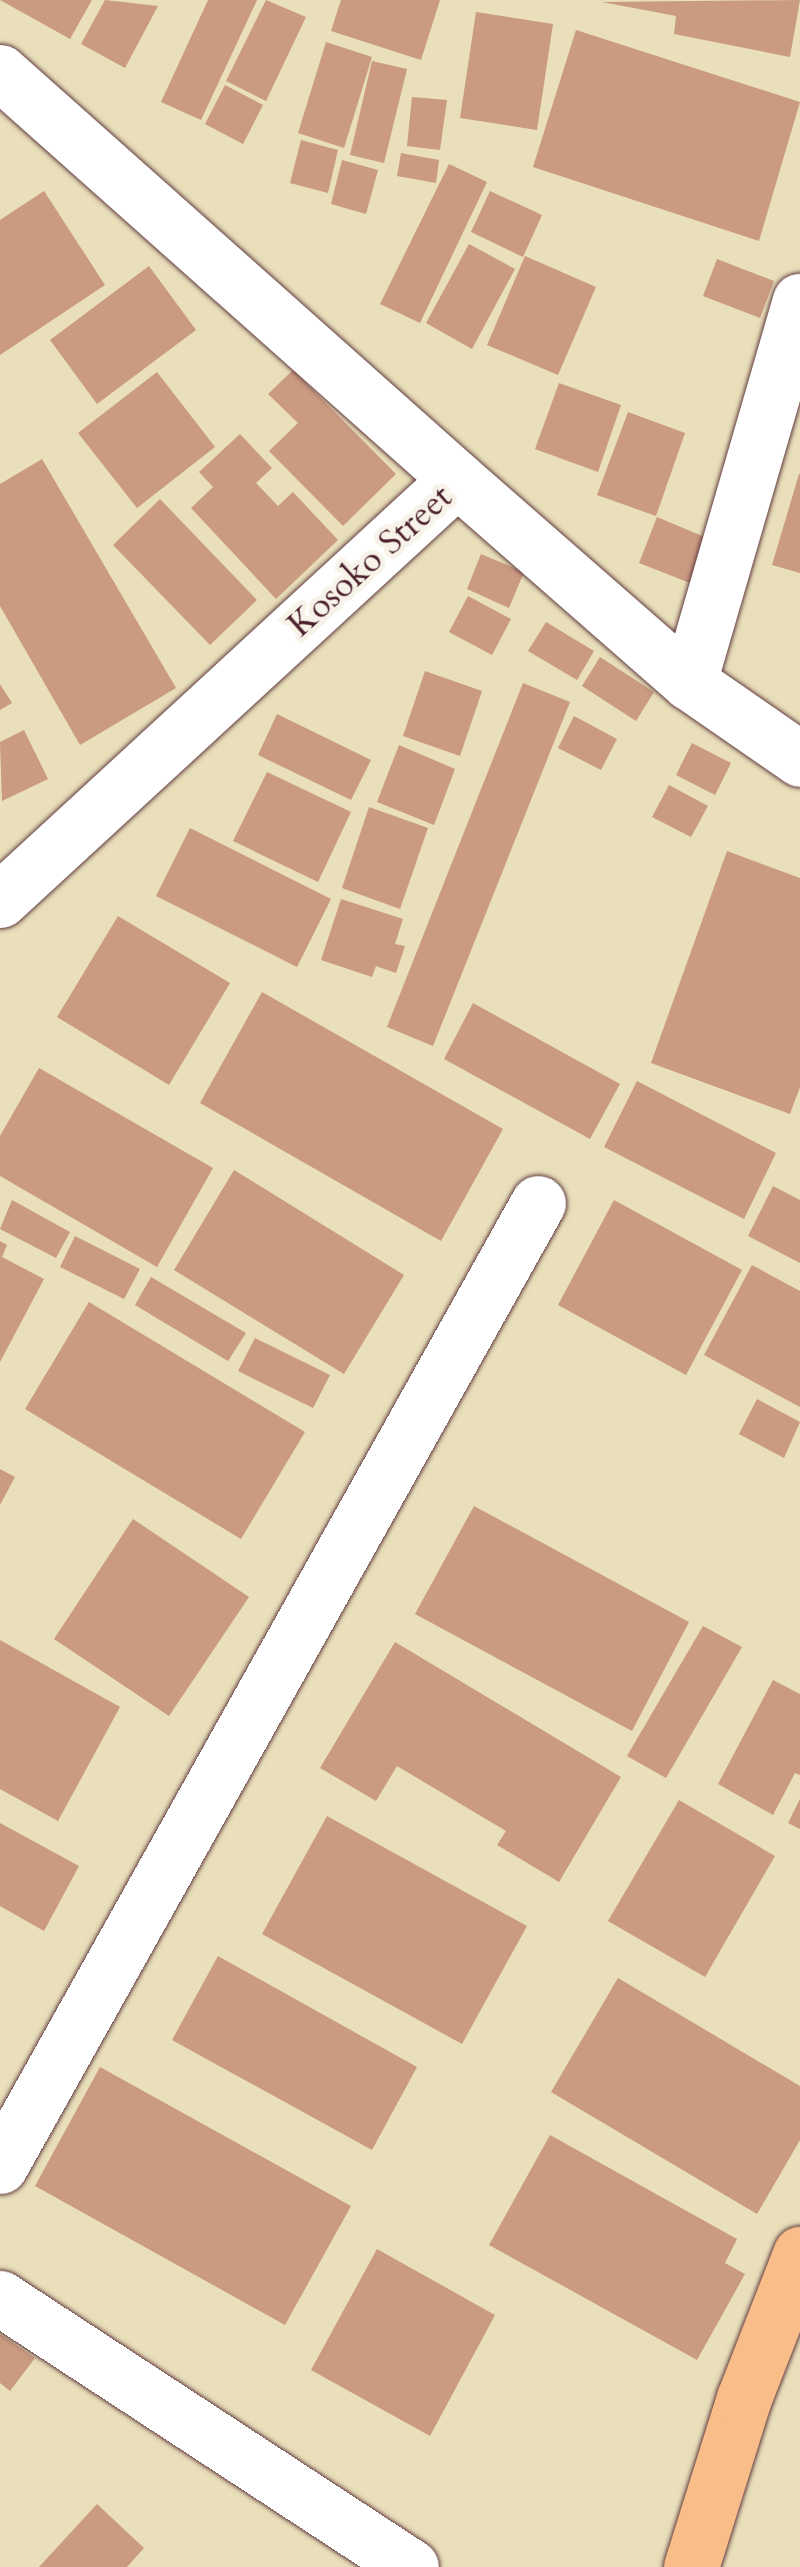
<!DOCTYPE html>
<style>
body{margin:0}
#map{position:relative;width:800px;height:2567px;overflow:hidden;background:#e9dfba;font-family:Cardo,serif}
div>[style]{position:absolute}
.building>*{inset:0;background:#ca9a81}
.roads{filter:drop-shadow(0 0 2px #623c40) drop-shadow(0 0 2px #623c40)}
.minor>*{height:55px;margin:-27.5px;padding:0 27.5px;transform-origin:27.5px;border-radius:27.5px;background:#fff}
.major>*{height:55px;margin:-27.5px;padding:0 27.5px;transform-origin:27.5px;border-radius:27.5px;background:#f9bd89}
span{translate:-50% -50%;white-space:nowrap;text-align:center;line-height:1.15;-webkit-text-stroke:10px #f7f3e8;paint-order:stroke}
.street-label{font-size:35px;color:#4a1f2b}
</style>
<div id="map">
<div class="building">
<i style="clip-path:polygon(0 0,92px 0,70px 39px)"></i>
<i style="clip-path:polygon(105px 0,158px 6px,125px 68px,81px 44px)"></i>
<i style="clip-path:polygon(208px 0,257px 0,201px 120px,161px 102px)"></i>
<i style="clip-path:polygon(266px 0,306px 17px,266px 101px,226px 81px)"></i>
<i style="clip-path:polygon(341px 0,440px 0,421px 60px,331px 31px)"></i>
<i style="clip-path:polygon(800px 0,790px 57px,674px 34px,676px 16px,602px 2px)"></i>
<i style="clip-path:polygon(476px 12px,553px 24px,537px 130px,460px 118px)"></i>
<i style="clip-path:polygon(576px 30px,800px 102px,759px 241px,533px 167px)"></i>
<i style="clip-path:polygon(326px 42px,372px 57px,344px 148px,298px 133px)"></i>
<i style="clip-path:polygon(372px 61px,407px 69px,384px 163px,350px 155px)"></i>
<i style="clip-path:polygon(225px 85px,263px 105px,243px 144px,205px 124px)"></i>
<i style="clip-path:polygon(412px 97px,447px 100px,440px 150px,407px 146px)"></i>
<i style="clip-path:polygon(301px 140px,338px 150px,328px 193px,290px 183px)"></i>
<i style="clip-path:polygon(401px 153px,439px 160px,436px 183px,397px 176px)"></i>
<i style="clip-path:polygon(342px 160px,378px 170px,366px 214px,331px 204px)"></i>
<i style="clip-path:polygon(449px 164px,487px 182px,420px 323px,380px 304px)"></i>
<i style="clip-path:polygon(44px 191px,105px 285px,0 355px,0 220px)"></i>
<i style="clip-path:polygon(490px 191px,542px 215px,523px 257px,471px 232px)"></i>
<i style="clip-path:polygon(469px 244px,515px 269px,472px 349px,426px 323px)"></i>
<i style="clip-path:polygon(525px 256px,596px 287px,558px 375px,487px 345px)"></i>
<i style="clip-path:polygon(717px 259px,774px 281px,760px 318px,703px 296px)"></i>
<i style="clip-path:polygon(149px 266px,196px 330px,97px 404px,50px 340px)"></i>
<i style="clip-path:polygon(293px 370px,396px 474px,343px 526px,269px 451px,298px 423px,268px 394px)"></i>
<i style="clip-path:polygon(157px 372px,215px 447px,137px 508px,78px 433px)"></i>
<i style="clip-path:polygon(559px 383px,621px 405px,598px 472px,535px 449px)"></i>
<i style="clip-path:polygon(628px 412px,685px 433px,656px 516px,597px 495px)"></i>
<i style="clip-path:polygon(240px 434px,272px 468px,256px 483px,278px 506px,293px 492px,338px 540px,276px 599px,191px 508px,213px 487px,199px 472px)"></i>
<i style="clip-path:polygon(42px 459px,176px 688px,80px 745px,0 606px,0 484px)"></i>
<i style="clip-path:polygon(799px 474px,800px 474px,800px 573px,772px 565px)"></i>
<i style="clip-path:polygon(160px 499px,257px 600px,210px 645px,113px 545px)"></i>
<i style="clip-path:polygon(657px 517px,707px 538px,690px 583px,639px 563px)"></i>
<i style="clip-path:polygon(481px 554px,524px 572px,509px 608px,467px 589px)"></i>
<i style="clip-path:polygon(468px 596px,511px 619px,492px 655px,449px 632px)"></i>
<i style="clip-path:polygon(546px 622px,594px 651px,577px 680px,528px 651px)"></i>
<i style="clip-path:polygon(600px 657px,654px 692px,636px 721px,582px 686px)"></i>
<i style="clip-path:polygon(425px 671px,482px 691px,460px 756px,403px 736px)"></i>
<i style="clip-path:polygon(523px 683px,570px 702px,433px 1046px,387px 1027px)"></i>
<i style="clip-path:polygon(0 684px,12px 703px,0 710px)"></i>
<i style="clip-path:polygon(277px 714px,371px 760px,351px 800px,258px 755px)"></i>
<i style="clip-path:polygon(574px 716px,617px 739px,601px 770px,558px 748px)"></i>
<i style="clip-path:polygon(24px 730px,48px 779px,2px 801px,0 742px)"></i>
<i style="clip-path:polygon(692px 743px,731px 763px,715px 795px,676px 775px)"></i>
<i style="clip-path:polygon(399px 745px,455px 769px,434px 825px,377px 802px)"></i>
<i style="clip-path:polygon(267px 772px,351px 812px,318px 882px,233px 841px)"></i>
<i style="clip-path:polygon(669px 785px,708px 806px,691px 837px,652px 817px)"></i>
<i style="clip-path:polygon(369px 807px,428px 828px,400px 909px,342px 888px)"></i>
<i style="clip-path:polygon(190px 828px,331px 899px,297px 967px,156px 896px)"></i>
<i style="clip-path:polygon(727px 851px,800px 878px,800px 1087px,790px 1114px,651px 1063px)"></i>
<i style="clip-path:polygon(341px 899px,403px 919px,395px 944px,405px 946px,396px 973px,376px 966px,372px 977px,321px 960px)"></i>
<i style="clip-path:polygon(118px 916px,230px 983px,169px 1085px,57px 1017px)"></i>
<i style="clip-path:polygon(262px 992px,503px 1129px,441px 1241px,200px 1103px)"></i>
<i style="clip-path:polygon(473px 1003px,620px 1084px,590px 1139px,444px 1059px)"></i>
<i style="clip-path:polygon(39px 1068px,213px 1168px,157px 1267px,0 1176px,0 1136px)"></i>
<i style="clip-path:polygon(637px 1081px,776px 1153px,744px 1219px,604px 1147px)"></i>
<i style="clip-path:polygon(234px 1170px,404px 1275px,344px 1374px,174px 1270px)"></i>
<i style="clip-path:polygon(773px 1186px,800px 1200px,800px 1263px,748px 1236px)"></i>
<i style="clip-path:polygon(12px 1200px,70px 1232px,56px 1258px,0 1229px)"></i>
<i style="clip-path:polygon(614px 1200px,742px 1270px,686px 1375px,558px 1305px)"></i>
<i style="clip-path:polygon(75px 1236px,140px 1269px,124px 1299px,60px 1267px)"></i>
<i style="clip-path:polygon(0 1241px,7px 1245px,2px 1257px,44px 1279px,0 1362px)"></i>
<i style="clip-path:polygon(752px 1265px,800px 1291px,800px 1407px,704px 1355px)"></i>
<i style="clip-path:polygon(151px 1277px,246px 1333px,228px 1361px,135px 1305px)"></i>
<i style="clip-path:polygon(89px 1302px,305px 1432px,241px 1539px,25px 1409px)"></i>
<i style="clip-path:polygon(255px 1338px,330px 1375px,313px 1408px,238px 1371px)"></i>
<i style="clip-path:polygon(757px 1399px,800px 1422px,784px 1458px,739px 1434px)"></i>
<i style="clip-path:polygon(0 1469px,15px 1477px,0 1505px)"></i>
<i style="clip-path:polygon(474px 1506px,689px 1622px,632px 1731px,415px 1614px)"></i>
<i style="clip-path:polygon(133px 1519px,249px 1597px,169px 1716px,54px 1639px)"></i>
<i style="clip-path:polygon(703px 1626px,742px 1647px,666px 1778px,627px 1756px)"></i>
<i style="clip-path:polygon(0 1640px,120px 1707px,58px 1821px,0 1789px)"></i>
<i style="clip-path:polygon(395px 1642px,621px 1777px,559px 1882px,497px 1845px,506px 1831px,397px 1766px,376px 1801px,320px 1768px)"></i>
<i style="clip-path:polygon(773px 1680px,800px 1694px,800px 1775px,795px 1773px,773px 1815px,718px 1784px)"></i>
<i style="clip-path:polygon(800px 1799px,800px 1829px,788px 1823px)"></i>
<i style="clip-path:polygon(679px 1800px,775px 1856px,705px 1977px,608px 1921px)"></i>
<i style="clip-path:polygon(327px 1816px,527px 1926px,462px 2044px,262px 1934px)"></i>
<i style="clip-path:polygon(0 1823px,79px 1866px,44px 1931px,0 1906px)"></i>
<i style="clip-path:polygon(218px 1956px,417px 2067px,372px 2150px,172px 2040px)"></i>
<i style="clip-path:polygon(618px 1978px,800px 2086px,800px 2140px,757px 2214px,551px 2092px)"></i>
<i style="clip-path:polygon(100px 2067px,351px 2206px,285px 2325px,35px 2186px)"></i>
<i style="clip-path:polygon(550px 2135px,737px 2239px,725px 2263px,745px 2274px,697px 2360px,489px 2245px)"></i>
<i style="clip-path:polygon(377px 2249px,495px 2315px,430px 2436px,311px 2370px)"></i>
<i style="clip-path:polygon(0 2334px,35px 2358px,10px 2391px,0 2383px)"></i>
<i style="clip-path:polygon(97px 2504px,144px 2548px,127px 2567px,39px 2567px)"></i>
</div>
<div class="roads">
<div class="minor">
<i style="left:0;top:72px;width:612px;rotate:41.69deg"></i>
<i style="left:689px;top:682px;width:397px;rotate:-73.8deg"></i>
<i style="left:0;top:900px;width:621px;rotate:-42.65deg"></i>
<i style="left:457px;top:479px;width:308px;rotate:41.2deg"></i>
<i style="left:689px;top:682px;width:135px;rotate:34.7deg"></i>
<i style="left:0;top:2166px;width:1103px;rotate:-60.81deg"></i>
<i style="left:0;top:2298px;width:491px;rotate:33.2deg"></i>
</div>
<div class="major">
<i style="left:691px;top:2567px;width:177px;rotate:-72.6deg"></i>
<i style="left:744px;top:2398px;width:155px;rotate:-68.7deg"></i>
</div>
</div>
<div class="street-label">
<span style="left:370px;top:561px;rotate:-42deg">Kosoko Street</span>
</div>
</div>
